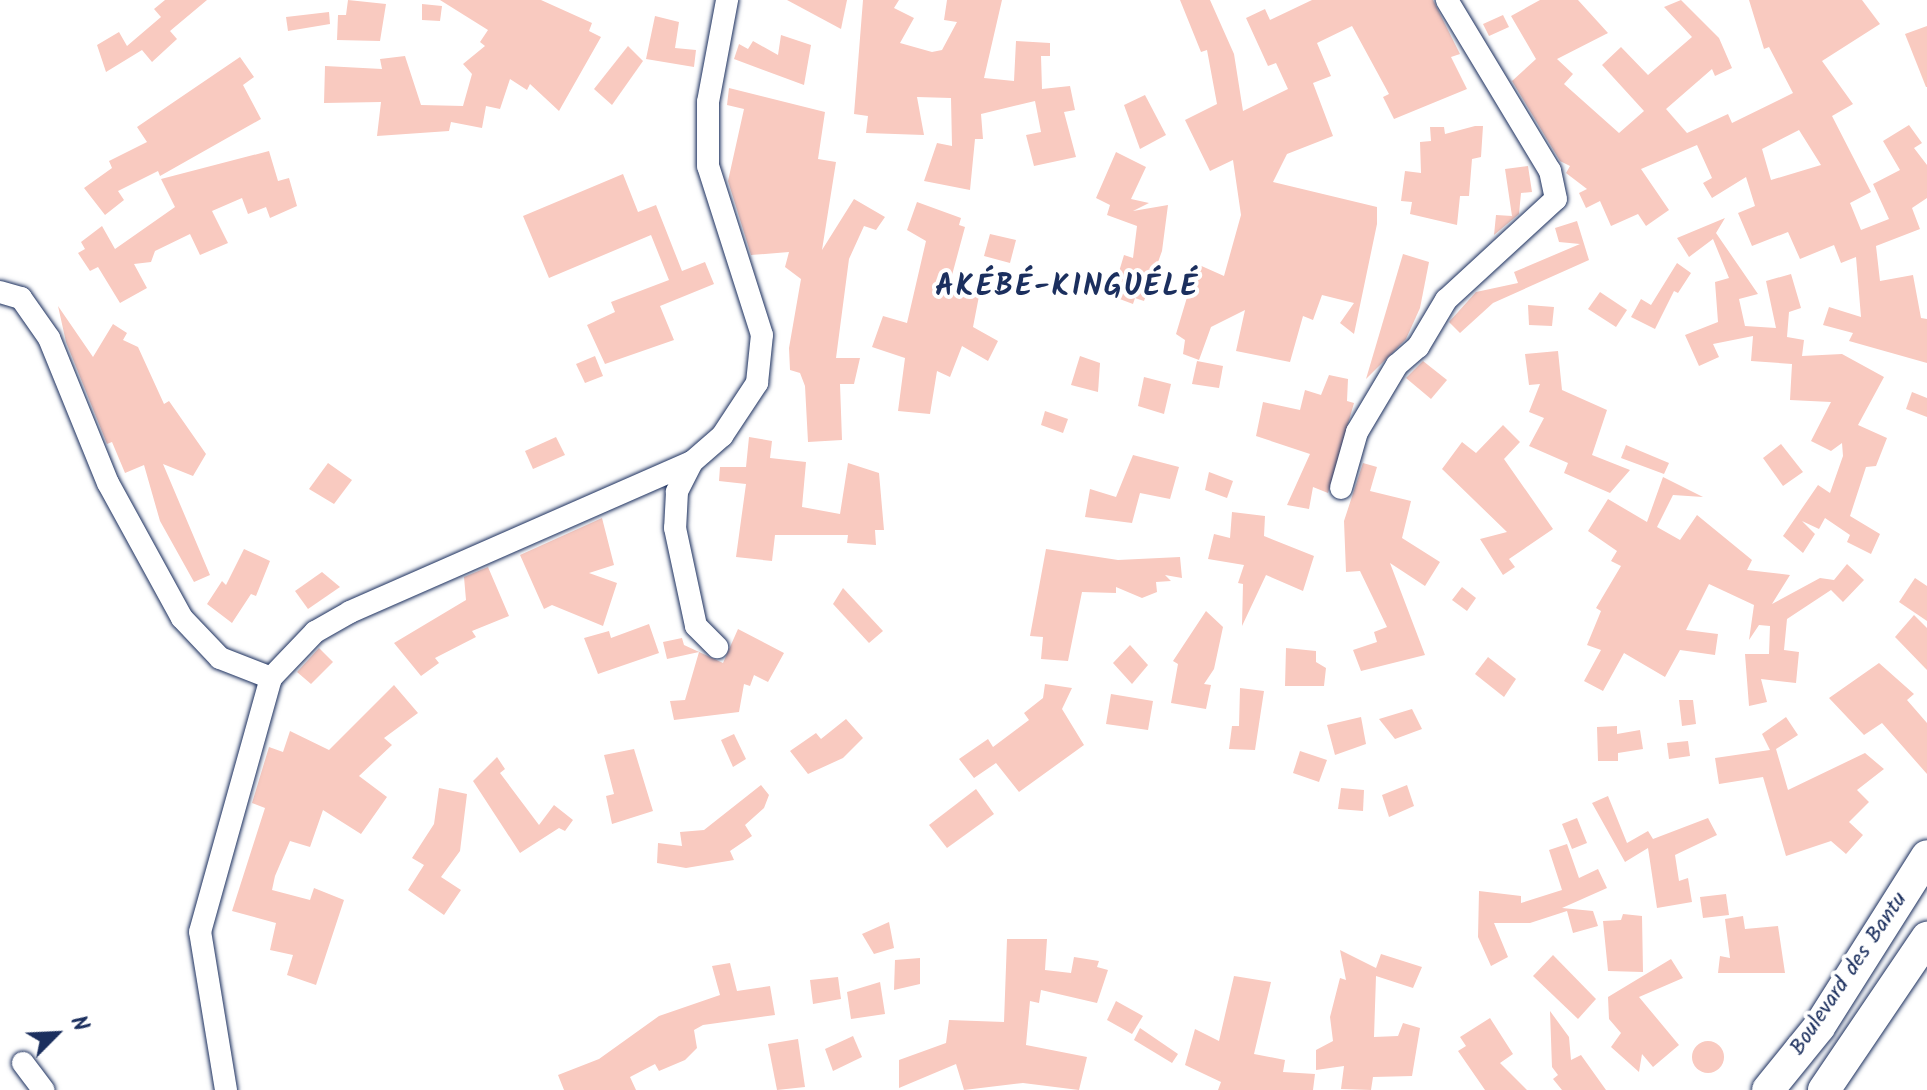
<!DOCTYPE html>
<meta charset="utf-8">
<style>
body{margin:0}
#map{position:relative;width:1927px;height:1090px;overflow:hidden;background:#fff;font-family:Kalam,sans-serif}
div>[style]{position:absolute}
.building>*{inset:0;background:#f9cac0}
.round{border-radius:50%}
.roads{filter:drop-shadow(0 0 2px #1b2f5e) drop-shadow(0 0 2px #1b2f5e)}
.minor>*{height:22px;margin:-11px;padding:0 11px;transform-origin:11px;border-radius:11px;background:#fff}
.highway>*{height:32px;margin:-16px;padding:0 16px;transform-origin:16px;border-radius:16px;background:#fff}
span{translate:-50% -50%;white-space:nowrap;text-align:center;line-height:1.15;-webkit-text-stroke:8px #fff;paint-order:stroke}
.street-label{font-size:22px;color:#1b2f5e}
.district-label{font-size:30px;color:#1b2f5e;font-weight:700;letter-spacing:2px}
.north{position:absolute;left:16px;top:994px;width:80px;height:80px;-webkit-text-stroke:6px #fff;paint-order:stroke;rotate:66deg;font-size:22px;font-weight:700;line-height:32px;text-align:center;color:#1b2f5e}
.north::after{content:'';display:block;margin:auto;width:28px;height:36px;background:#1b2f5e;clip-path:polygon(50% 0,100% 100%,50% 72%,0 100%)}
</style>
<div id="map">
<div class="building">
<i style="clip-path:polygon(165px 0,207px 0,170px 31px,177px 39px,152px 62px,142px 50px,106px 72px,97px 45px,119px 32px,127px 46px,161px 17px,154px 9px)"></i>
<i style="clip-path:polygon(348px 0,386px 4px,380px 41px,337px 40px,338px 15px,346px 15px)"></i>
<i style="clip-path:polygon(440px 0,541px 0,592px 23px,589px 31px,601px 37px,559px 111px,530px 84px,527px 90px,510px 79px,500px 109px,486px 106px,482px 128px,451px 122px,449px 131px,377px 136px,381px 102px,324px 103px,325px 66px,382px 69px,380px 59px,405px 56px,421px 105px,463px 106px,472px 74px,463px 64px,485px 46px,480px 42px,488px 30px)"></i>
<i style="clip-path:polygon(787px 0,847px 0,841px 29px)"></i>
<i style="clip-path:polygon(863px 0,899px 0,894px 8px,914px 18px,900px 43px,932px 52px,942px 50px,957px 22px,944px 20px,947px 0,1002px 0,984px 78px,1014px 81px,1016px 41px,1050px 43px,1050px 56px,1041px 56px,1042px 89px,1070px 86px,1075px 110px,1064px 112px,1076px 157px,1034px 166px,1026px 135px,1041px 132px,1035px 101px,981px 114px,983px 139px,975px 139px,970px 190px,924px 181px,937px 143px,952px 146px,951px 98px,917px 97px,924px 135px,866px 133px,868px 116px,854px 114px)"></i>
<i style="clip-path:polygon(1180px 0,1210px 0,1234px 54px,1243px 111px,1288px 89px,1276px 63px,1268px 66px,1246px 18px,1265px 9px,1270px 20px,1312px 0,1433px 0,1460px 54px,1451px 57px,1467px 89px,1394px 119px,1383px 97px,1389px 94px,1352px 26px,1317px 43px,1331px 76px,1313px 83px,1333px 136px,1287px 154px,1273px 182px,1377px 207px,1377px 224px,1354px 334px,1340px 323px,1354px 303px,1322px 295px,1313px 320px,1303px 316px,1290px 362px,1236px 351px,1245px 310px,1211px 327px,1199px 360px,1183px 354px,1185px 340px,1176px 334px,1197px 264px,1224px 276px,1241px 215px,1233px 160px,1210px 171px,1185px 120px,1217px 104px,1207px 50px,1201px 52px)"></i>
<i style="clip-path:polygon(evenodd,1540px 0,1578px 0,1608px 33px,1557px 59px,1573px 74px,1564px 84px,1619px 133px,1644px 111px,1602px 65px,1621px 47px,1648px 75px,1692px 37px,1664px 7px,1681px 0,1719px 38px,1732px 68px,1715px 76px,1712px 69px,1666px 109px,1687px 133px,1728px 114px,1732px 123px,1793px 93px,1769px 47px,1764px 49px,1749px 0,1862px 0,1880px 24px,1822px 61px,1853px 104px,1832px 116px,1871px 192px,1850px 203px,1861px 230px,1889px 219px,1873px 184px,1900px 170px,1883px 141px,1909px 125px,1922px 143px,1914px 148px,1927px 165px,1927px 198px,1912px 208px,1920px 229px,1876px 246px,1880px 281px,1913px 275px,1921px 318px,1927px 319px,1927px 363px,1849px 341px,1853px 333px,1823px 325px,1829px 307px,1861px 317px,1856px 257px,1841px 263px,1834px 245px,1800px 259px,1788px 232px,1752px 246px,1738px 213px,1755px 206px,1746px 177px,1712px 198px,1703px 183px,1712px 178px,1697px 145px,1641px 169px,1669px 210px,1646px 226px,1638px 214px,1611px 226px,1600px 201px,1586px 208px,1579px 193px,1587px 189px,1566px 173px,1570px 166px,1560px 161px,1512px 81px,1536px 59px,1511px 16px,1540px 0,1799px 130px,1821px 165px,1771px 180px,1762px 149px,1799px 130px)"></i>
<i style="clip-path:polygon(422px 4px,442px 6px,440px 21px,422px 20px)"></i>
<i style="clip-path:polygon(329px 12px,330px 24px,288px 31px,286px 17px)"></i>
<i style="clip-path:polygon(1503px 15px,1509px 27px,1489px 36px,1483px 24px)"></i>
<i style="clip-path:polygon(655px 16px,679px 22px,675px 48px,696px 50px,694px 67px,646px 59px)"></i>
<i style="clip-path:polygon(1927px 26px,1927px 87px,1926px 87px,1905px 34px)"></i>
<i style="clip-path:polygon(781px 35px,811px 45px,804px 85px,734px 59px,739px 44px,748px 49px,753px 41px,778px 55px)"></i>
<i style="clip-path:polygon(628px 46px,643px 61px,612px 105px,594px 89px)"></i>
<i style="clip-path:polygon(240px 57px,254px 77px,243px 85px,261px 119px,160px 176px,158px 171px,118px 191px,124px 200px,105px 215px,84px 188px,112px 168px,109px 161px,147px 142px,137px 127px)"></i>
<i style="clip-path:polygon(729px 88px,825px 112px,818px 159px,836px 162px,822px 250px,854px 199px,885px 217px,876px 230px,864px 226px,849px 259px,836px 358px,860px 358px,854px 384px,840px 384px,842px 440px,808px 442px,805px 386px,800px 373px,790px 370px,789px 348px,801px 279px,785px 267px,789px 252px,751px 255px,728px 181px,744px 109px,727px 105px)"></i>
<i style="clip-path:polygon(1145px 95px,1166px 135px,1140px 149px,1124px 105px)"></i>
<i style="clip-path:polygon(1475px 126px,1483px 126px,1481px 157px,1472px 159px,1469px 196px,1460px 196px,1457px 225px,1410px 214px,1412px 202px,1401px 201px,1405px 171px,1421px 173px,1420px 142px,1431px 141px,1430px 127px,1444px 127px,1445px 134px)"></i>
<i style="clip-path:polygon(269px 151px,278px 181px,289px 178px,297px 206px,270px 218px,266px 207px,248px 214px,242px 198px,212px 211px,228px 243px,200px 255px,190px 234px,155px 251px,151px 262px,134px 264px,147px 288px,120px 303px,98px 267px,90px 271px,78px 253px,85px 249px,81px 242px,102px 226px,115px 249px,175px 207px,161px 179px)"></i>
<i style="clip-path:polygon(1116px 152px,1146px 167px,1131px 199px,1149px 203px,1133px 211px,1168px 205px,1162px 251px,1144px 301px,1135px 298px,1133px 304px,1117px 298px,1123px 277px,1118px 275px,1124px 255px,1133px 258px,1137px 226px,1107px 215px,1110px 205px,1096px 198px)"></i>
<i style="clip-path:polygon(1528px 166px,1532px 192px,1521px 193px,1519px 214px,1494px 235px,1496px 215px,1512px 216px,1505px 169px)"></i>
<i style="clip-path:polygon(623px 174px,638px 212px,656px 205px,682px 271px,705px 262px,714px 284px,660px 306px,674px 340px,605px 364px,587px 325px,615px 312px,611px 302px,669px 280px,651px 235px,549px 278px,523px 216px)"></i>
<i style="clip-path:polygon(917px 202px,961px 218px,959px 225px,965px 227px,948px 290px,979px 296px,973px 327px,998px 341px,988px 361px,962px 346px,950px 377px,937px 371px,930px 414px,898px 411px,905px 358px,872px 347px,883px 316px,907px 323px,926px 241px,907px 230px)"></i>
<i style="clip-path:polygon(1725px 218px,1716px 233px,1758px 294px,1739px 299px,1745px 326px,1776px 328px,1766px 281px,1791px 274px,1801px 308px,1789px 312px,1787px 337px,1804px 340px,1802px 356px,1842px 354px,1884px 377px,1858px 425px,1887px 438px,1876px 466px,1866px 467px,1850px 516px,1880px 534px,1871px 554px,1847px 542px,1850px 535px,1825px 518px,1819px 529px,1802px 521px,1815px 534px,1803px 553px,1783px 536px,1818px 485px,1830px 493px,1843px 456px,1842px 443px,1831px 451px,1811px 441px,1831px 402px,1790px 400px,1792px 364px,1751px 361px,1753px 336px,1713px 344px,1719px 357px,1699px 366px,1685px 335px,1718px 322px,1715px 282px,1729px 278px,1713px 239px,1689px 257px,1677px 238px)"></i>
<i style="clip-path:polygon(1577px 221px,1589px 260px,1493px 303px,1460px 333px,1449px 322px,1476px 292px,1518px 283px,1514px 272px,1580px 244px,1559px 242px,1555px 228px)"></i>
<i style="clip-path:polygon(990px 234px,1016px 240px,1010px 263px,984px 256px)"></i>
<i style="clip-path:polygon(1403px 254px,1429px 262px,1420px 308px,1406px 339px,1366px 379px)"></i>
<i style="clip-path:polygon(1677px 263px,1691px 273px,1678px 293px,1674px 291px,1655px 329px,1631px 317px,1641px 299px,1651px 305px)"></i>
<i style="clip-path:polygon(1600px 292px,1627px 310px,1616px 327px,1588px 309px)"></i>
<i style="clip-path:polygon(1528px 305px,1554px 307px,1552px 326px,1529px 325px)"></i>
<i style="clip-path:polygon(58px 306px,93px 357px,113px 324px,127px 333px,123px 340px,138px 347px,164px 404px,169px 401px,206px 454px,193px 476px,163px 464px,210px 575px,194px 582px,160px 521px,144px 465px,125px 473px,112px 442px,107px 444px,66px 342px)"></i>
<i style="clip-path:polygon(1558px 351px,1562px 390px,1607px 410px,1592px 455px,1630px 470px,1610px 493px,1564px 473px,1568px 463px,1529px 446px,1544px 418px,1529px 412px,1540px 384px,1529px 385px,1525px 354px)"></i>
<i style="clip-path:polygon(595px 356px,603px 376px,585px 383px,576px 364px)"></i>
<i style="clip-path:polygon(1080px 356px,1100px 363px,1098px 392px,1071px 385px)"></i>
<i style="clip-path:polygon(1197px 361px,1223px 366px,1219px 388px,1192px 384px)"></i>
<i style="clip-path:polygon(1423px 361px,1447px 380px,1431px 399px,1406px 378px)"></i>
<i style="clip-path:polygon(1329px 375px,1348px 379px,1347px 401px,1354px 403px,1328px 493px,1313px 487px,1309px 509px,1287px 505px,1310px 454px,1256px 436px,1263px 402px,1300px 410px,1305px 390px,1321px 395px)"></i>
<i style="clip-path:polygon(1144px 377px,1171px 384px,1164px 414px,1138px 406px)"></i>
<i style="clip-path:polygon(1912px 392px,1927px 398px,1927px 417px,1906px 409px)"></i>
<i style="clip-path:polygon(1045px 411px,1068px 419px,1063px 433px,1041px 425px)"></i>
<i style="clip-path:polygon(1503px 425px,1520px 442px,1504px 459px,1553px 529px,1509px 559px,1515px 567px,1503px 575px,1480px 539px,1507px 532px,1442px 469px,1462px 442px,1476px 453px)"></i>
<i style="clip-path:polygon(556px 437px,565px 455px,533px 469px,525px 451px)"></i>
<i style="clip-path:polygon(749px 437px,772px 441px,770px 458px,806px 462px,802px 507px,840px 514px,848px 463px,879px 473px,884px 530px,875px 530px,876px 545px,847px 543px,848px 535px,775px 535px,772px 561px,736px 557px,746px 484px,719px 481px,720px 467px,746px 467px)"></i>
<i style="clip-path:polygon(1781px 444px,1803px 472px,1783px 486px,1763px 458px)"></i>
<i style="clip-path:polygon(1626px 445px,1669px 463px,1664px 474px,1621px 458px)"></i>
<i style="clip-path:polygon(1133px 455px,1179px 467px,1170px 499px,1140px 493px,1132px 523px,1085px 517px,1090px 489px,1116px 497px)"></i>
<i style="clip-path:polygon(328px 463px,352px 480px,334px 504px,309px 489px)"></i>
<i style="clip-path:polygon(1363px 463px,1377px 467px,1370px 491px,1411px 501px,1402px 538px,1440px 562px,1425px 586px,1390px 563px,1425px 655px,1361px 671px,1353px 650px,1377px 642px,1374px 632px,1387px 627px,1360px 571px,1346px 572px,1344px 521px)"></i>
<i style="clip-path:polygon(1209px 472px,1233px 481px,1227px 498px,1205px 490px)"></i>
<i style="clip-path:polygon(1663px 477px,1703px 497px,1673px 495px,1657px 527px,1680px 540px,1697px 515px,1752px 560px,1747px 570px,1790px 575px,1772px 604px,1820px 578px,1834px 580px,1847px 564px,1864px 580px,1843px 602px,1831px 590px,1787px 619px,1784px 650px,1799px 652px,1796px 683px,1761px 679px,1767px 702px,1749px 706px,1745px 654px,1769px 654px,1770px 626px,1759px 625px,1749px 640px,1754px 605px,1709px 584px,1686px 630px,1718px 634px,1715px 655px,1680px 650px,1665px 677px,1624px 653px,1603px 691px,1584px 681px,1601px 650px,1587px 645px,1601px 611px,1596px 608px,1621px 566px,1611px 561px,1617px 551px,1588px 531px,1608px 499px,1647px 522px)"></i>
<i style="clip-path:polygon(1232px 512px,1265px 516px,1264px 536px,1314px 556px,1303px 591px,1266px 575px,1242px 626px,1243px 584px,1238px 583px,1244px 565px,1208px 559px,1214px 534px,1230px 538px)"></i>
<i style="clip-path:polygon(602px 518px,614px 565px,589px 573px,617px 583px,603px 626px,552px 605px,544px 609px,520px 555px)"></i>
<i style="clip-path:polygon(244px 549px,270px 561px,256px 596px,251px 594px,232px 623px,207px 604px,222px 581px,226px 585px)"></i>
<i style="clip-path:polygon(1046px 549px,1118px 560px,1180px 557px,1182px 578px,1165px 575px,1171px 581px,1156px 582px,1157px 592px,1142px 598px,1116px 587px,1116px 593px,1082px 592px,1068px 661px,1041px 659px,1043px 637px,1030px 636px)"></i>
<i style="clip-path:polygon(488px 567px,509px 616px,472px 631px,476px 637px,435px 658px,439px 663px,421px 676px,394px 643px,466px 600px,464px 577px)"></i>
<i style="clip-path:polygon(322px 572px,340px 587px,308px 609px,295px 591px)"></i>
<i style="clip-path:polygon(1915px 578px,1927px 586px,1927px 621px,1899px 602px)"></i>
<i style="clip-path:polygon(1462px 587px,1476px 598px,1467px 611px,1452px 600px)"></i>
<i style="clip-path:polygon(843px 588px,883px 631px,869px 643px,833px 604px)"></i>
<i style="clip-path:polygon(1206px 611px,1223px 627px,1214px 669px,1204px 684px,1211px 685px,1206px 709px,1171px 703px,1178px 664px,1173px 661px)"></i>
<i style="clip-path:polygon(1914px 615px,1927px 628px,1927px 670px,1895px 637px)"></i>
<i style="clip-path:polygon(649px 624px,659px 653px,598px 674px,584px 638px,609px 631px,611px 638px)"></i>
<i style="clip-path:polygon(738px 629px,784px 653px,768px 682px,754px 675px,750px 686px,744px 684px,739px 712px,674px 720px,670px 701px,685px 700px,699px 652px,667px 659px,663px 642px,682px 638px,684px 645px,723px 663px)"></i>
<i style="clip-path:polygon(1130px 645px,1148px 665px,1132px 684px,1113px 663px)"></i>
<i style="clip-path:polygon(319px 648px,333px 662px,311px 684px,297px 672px)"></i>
<i style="clip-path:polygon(1286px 648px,1316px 651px,1316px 662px,1326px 668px,1324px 686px,1285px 686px)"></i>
<i style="clip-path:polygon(1488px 657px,1516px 679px,1504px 697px,1475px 674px)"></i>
<i style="clip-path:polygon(1879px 663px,1914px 694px,1907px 700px,1927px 723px,1927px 774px,1882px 723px,1864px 735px,1829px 698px)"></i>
<i style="clip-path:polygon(1045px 684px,1072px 688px,1062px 709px,1084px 745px,1019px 792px,996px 763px,974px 778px,959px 759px,988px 739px,993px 747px,1029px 720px,1024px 713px,1043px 698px)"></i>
<i style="clip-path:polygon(394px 685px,418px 713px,384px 738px,392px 745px,359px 776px,387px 797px,361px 834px,323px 810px,310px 847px,290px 841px,275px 876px,272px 890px,310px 900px,314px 888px,344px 900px,316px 985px,287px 975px,293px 955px,270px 950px,276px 923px,232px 911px,265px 808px,252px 803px,269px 747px,283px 752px,290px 731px,329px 750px)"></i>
<i style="clip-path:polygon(1240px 688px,1264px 691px,1255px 750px,1229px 749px,1232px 726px,1239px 726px)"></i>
<i style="clip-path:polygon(1111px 694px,1153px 701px,1148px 730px,1106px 724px)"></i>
<i style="clip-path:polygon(1679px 700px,1693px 700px,1696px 724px,1682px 726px)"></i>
<i style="clip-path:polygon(1412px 709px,1422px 729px,1395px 739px,1379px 719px)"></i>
<i style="clip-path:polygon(1361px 717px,1366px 744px,1335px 755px,1327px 725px)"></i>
<i style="clip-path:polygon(1786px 717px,1798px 735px,1776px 749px,1788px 790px,1865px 753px,1884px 769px,1857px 790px,1869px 802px,1849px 822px,1863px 835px,1846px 854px,1831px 841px,1786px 856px,1763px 777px,1719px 784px,1715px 758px,1770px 750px,1762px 734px)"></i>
<i style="clip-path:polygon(846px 719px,863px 738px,843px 758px,808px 774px,790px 751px,816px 733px,821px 739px)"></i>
<i style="clip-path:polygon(1617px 726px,1617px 734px,1640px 730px,1643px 749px,1618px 753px,1618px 761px,1598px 761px,1597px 727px)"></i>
<i style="clip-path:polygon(734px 734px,746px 759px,733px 767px,721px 740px)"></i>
<i style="clip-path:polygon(1688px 741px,1690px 756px,1669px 759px,1667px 743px)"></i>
<i style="clip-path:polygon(634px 749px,653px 811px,612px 824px,606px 796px,614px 794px,604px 755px)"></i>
<i style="clip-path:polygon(1300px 751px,1327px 760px,1319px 782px,1293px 773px)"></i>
<i style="clip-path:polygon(497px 757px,505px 769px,500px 773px,539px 825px,554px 805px,573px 820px,565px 831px,559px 828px,520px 853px,473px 781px)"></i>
<i style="clip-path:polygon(761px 785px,769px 795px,764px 808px,745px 825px,752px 836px,730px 851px,734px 860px,686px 868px,657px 863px,658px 843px,682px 846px,680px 832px,704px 830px)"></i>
<i style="clip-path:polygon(1407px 785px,1414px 806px,1389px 817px,1382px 795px)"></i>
<i style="clip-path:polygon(439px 788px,467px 794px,460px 851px,441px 877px,461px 890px,444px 915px,408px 890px,424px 865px,412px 858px,434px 824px)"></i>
<i style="clip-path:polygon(1341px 788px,1364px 790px,1363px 811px,1338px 809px)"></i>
<i style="clip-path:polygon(976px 789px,994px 814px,947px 848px,929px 825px)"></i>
<i style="clip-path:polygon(1608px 796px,1627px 843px,1648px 831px,1653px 839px,1708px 818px,1717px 835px,1675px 855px,1679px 881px,1688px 878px,1692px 902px,1657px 908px,1648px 848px,1625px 862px,1592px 803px)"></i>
<i style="clip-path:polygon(1577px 818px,1587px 843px,1572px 849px,1562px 824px)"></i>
<i style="clip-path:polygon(1567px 844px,1579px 878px,1598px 869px,1607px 888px,1562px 908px,1593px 911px,1598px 926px,1573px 933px,1567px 911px,1530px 923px,1494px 923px,1508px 957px,1491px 966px,1478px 937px,1479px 891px,1521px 896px,1521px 903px,1562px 890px,1549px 850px)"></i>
<i style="clip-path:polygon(1726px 894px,1729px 915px,1703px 918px,1700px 897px)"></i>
<i style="clip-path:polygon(1623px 914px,1642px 916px,1643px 972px,1608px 971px,1603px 921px,1621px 920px)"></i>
<i style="clip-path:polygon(1743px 916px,1745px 929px,1778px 926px,1785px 973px,1718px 973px,1720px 956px,1730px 958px,1725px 919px)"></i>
<i style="clip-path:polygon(889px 922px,894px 948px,874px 954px,862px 934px)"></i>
<i style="clip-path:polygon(1007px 939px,1047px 939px,1045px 970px,1071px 973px,1074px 957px,1099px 961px,1097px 967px,1108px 970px,1097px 1003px,1041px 990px,1039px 1003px,1030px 1001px,1026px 1045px,1087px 1057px,1079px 1090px,1023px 1083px,964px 1090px,956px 1064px,899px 1088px,899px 1060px,946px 1043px,949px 1020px,1004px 1022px)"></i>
<i style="clip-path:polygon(1340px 950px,1376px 968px,1381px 954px,1422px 967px,1413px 988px,1376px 976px,1374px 1037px,1398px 1036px,1403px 1023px,1420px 1028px,1412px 1076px,1373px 1077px,1371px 1090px,1341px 1089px,1344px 1066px,1316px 1070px,1316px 1050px,1333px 1041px,1330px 1017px,1340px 978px,1346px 980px)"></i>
<i style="clip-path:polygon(1553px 955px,1596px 999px,1578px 1019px,1533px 976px)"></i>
<i style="clip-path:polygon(920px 958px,920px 984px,894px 990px,895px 960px)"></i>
<i style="clip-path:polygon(1671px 959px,1683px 978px,1639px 997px,1679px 1045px,1653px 1067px,1642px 1054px,1639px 1072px,1611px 1047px,1621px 1033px,1609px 1019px,1608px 997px)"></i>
<i style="clip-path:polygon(730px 963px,737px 991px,770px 986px,775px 1015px,703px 1025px,694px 1030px,697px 1048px,685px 1060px,659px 1071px,655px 1064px,630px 1077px,636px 1090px,564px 1090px,558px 1075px,599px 1059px,659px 1016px,720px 995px,712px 966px)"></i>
<i style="clip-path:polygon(1234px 976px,1271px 982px,1254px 1054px,1285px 1060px,1283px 1072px,1315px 1074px,1313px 1090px,1218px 1090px,1221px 1082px,1185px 1065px,1195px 1029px,1219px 1041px)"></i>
<i style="clip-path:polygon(838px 977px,841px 999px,813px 1004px,810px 980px)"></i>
<i style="clip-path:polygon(880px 982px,885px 1014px,851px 1019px,847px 992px)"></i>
<i style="clip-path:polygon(1116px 1001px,1143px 1016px,1132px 1034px,1107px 1020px)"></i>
<i style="clip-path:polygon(1550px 1011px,1569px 1037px,1571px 1060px,1581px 1055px,1606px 1090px,1562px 1090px,1553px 1079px,1558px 1075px,1552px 1067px)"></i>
<i style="clip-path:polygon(1490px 1018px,1513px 1054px,1500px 1063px,1527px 1090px,1485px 1090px,1458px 1051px,1466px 1046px,1460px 1037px)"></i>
<i style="clip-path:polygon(1140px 1028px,1178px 1054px,1172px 1063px,1134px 1040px)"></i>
<i style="clip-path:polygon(853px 1036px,862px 1057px,833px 1071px,825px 1049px)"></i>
<i style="clip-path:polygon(798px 1039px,805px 1087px,777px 1090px,768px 1044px)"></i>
<i class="round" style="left:1692px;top:1041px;width:32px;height:32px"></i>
</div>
<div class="roads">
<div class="minor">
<i style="left:0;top:292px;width:22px;rotate:16deg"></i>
<i style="left:21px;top:298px;width:49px;rotate:55deg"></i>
<i style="left:49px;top:338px;width:157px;rotate:67.9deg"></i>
<i style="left:108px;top:483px;width:154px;rotate:61.3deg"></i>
<i style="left:182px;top:618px;width:55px;rotate:46.5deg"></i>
<i style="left:220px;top:658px;width:55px;rotate:21.4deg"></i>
<i style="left:692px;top:462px;width:34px;rotate:117deg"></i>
<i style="left:677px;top:492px;width:36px;rotate:93deg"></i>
<i style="left:675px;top:528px;width:100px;rotate:77.9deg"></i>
<i style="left:696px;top:626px;width:30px;rotate:45deg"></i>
<i style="left:1341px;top:488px;width:58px;rotate:-74.1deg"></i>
<i style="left:1357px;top:432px;width:78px;rotate:-59.2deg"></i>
<i style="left:1397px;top:365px;width:28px;rotate:-41deg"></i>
<i style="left:1418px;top:347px;width:55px;rotate:-59.2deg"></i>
<i style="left:1446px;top:300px;width:149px;rotate:-42.6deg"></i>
<i style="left:1556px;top:199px;width:29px;rotate:-102deg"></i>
<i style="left:1550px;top:171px;width:200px;rotate:-121.1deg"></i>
<i style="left:23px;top:1063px;width:34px;rotate:53deg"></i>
<i style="left:226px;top:1090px;width:160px;rotate:-99.3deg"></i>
<i style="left:200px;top:932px;width:264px;rotate:-74.4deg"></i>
<i style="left:271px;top:678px;width:64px;rotate:-46.3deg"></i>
<i style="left:315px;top:632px;width:40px;rotate:-29.7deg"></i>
<i style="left:350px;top:612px;width:373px;rotate:-23.7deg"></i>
<i style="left:692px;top:462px;width:40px;rotate:-41deg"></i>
<i style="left:722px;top:436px;width:64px;rotate:-56.6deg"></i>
<i style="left:757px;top:383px;width:48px;rotate:-84.1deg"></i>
<i style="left:762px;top:335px;width:177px;rotate:-107.7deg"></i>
<i style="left:708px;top:166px;width:64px;rotate:-90deg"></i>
<i style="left:708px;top:102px;width:104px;rotate:-79.4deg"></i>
</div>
<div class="highway">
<i style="left:1768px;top:1090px;width:81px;rotate:-51deg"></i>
<i style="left:1819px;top:1027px;width:202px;rotate:-57.7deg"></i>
<i style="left:1824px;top:1090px;width:184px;rotate:-55.9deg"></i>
</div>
</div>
<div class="street-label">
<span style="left:1849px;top:974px;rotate:-56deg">Boulevard des Bantu</span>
</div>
<div class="district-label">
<span style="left:1067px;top:287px">AKÉBÉ-KINGUÉLÉ</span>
</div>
<div class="north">N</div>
</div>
